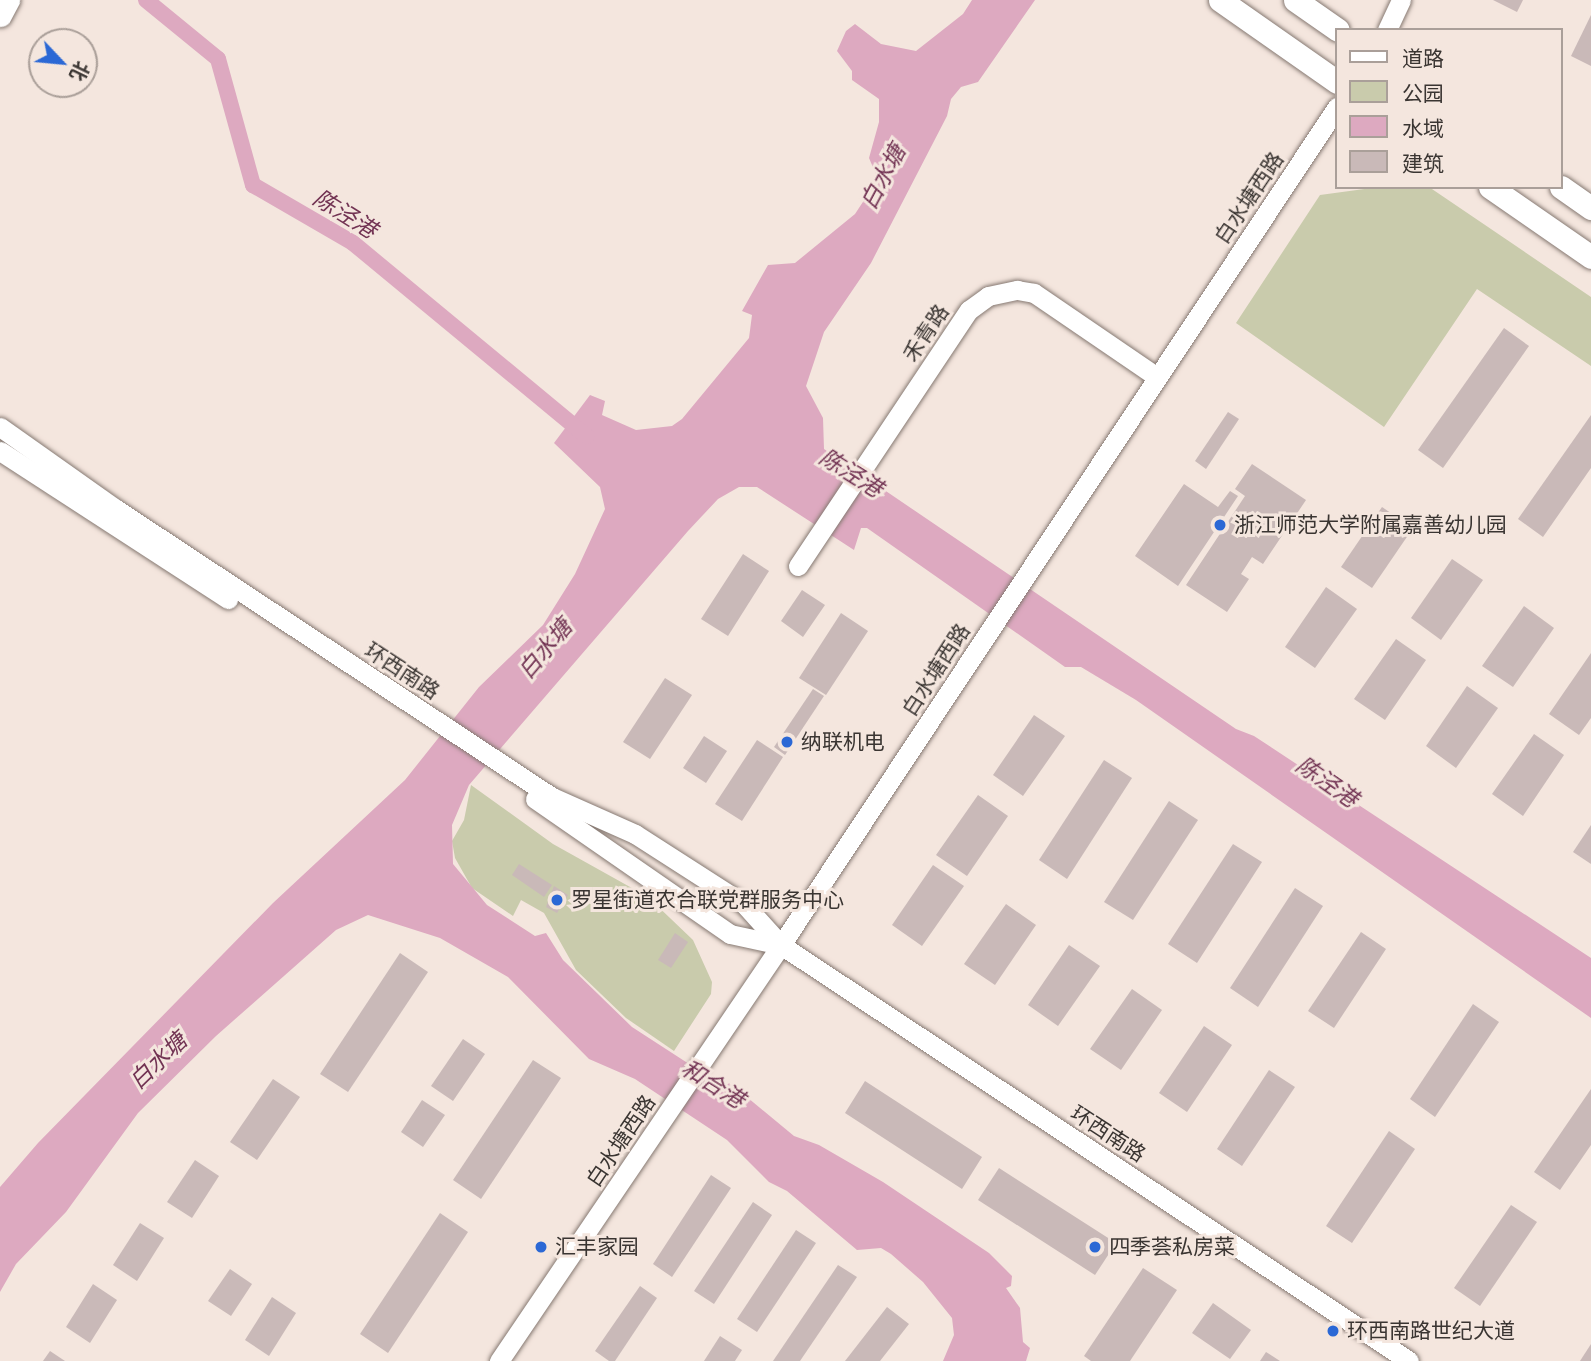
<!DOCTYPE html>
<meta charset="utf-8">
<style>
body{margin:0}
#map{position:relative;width:1591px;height:1361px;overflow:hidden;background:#f4e6de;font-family:Raleway,"Noto Sans SC",sans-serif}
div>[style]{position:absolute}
.green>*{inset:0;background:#c9cbac}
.water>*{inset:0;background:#dda9c0}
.canal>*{height:16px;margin:-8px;padding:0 8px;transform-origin:8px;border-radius:8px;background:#dda9c0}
.building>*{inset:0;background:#c9b9b8}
.roads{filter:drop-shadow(0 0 2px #867972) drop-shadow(0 0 2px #867972)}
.minor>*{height:19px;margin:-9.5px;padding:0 9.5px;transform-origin:9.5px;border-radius:9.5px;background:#fff}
.major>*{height:23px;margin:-11.5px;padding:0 11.5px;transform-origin:11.5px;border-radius:11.5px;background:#fff}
.dots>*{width:19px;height:19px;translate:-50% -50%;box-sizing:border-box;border:4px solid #f4e6de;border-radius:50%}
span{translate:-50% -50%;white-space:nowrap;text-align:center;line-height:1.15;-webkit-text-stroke:6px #f4e6de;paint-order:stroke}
.street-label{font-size:21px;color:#3a3532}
.poi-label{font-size:21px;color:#3a3532}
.left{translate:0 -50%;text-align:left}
.water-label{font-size:23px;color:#723353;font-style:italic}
.legend{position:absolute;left:1335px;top:28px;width:228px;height:161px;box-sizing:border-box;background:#f4e6de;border:2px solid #aa9f99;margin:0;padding:9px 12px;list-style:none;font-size:21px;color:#3a3532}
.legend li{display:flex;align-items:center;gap:14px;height:35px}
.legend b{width:35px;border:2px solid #aa9f99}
.north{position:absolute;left:28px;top:28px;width:70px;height:70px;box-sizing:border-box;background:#f4e6de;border:2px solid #aa9f99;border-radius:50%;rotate:116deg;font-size:19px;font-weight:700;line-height:28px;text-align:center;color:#3a3532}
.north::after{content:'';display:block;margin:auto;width:24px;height:32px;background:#2b68d5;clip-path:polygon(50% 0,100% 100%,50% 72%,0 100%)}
</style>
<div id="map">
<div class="green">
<i style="clip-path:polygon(1379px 187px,1429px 187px,1591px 297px,1591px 366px,1477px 289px,1384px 427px,1236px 323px,1320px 195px)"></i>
<i style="clip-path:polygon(471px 785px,553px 844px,648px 897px,693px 940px,712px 982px,711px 994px,674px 1051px,626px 1018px,576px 970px,544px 913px,521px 900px,513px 916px,472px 888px,455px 858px,452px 841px,464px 820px)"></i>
</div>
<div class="water">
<i style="clip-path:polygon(972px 0,1035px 0,978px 82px,961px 87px,951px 99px,947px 116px,871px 263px,824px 332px,806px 386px,823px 418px,824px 449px,1236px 729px,1254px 736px,1591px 958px,1591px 1018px,1136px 700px,1081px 667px,1065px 667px,867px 528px,861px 528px,854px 550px,757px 487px,739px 487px,718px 499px,688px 531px,469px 785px,452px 825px,453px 864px,487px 905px,535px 936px,546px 933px,563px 960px,632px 1027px,723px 1086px,730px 1083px,794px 1136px,819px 1145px,883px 1182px,989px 1253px,1012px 1276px,1011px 1286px,1006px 1288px,1020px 1308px,1023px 1342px,1030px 1348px,1026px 1361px,943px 1361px,954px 1335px,952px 1318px,923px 1282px,891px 1254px,881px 1248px,857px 1250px,787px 1191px,769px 1182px,727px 1140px,635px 1079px,589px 1059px,508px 977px,440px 938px,368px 915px,336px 930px,216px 1036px,138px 1113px,66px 1212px,16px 1264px,0 1292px,0 1187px,38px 1143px,273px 903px,405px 780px,479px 687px,543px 625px,575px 574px,605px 509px,600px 487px,554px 443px,590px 395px,605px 401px,602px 415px,636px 430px,672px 426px,682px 419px,749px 338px,752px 315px,742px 311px,768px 265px,795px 263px,855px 214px,878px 179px,869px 158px,879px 122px,879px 99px,852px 80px,852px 71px,837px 51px,846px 31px,855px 24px,881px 44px,916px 51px,963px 14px)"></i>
</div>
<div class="canal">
<i style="left:146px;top:0;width:93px;rotate:39.3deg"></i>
<i style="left:218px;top:59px;width:131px;rotate:74.5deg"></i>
<i style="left:253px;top:185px;width:116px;rotate:30.1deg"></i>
<i style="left:353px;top:243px;width:303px;rotate:39.6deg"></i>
</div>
<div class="building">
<i style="clip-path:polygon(1493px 0,1523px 0,1517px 12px)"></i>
<i style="clip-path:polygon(1591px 15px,1591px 66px,1571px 56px)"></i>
<i style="clip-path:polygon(1504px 328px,1529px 346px,1443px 468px,1418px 450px)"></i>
<i style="clip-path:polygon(1228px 412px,1239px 419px,1206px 469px,1195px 461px)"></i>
<i style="clip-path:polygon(1591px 415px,1591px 468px,1543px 537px,1518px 519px)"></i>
<i style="clip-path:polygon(1252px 464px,1306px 500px,1263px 564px,1252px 557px,1241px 574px,1249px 579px,1227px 612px,1186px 585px,1245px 496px,1235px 489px)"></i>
<i style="clip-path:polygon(1184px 484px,1218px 507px,1230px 491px,1238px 496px,1178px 586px,1135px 556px)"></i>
<i style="clip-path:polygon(1382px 507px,1413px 528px,1372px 588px,1341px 567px)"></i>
<i style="clip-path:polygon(743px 554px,769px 571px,728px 636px,701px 619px)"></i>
<i style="clip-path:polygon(1452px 559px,1483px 580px,1441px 640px,1411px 618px)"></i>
<i style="clip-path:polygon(1326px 587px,1357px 609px,1315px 668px,1285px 647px)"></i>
<i style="clip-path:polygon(802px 590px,825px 605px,803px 637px,781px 621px)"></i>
<i style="clip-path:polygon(1524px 606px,1554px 628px,1513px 687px,1482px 666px)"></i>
<i style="clip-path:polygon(841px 613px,868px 631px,826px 695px,799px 678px)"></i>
<i style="clip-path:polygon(1396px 639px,1426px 660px,1385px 720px,1354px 699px)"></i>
<i style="clip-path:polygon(1591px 653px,1591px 718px,1579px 735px,1549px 714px)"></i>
<i style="clip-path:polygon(665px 678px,692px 695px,650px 759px,623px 742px)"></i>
<i style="clip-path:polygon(1467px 686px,1498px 708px,1456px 768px,1426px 746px)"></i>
<i style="clip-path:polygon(813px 689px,824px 696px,785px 755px,774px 747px)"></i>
<i style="clip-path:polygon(1034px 715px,1065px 736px,1023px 796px,993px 775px)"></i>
<i style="clip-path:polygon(1534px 734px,1564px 755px,1523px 816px,1492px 794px)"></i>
<i style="clip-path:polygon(704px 736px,727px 751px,706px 783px,683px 768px)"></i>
<i style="clip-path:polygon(757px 740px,783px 757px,742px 821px,715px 804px)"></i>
<i style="clip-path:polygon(1104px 760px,1132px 778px,1067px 879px,1039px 860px)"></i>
<i style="clip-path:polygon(978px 795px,1008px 816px,967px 876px,936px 855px)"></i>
<i style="clip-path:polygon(1169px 801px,1198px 820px,1133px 920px,1104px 902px)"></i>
<i style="clip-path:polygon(1591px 825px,1591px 864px,1573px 852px)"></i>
<i style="clip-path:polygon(1233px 844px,1262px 862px,1197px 963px,1168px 944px)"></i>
<i style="clip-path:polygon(519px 864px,552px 885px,544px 897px,512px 875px)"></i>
<i style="clip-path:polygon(933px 865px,964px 886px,922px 946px,892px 925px)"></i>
<i style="clip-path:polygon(554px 886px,568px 895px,557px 913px,546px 907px)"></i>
<i style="clip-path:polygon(1295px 888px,1323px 906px,1258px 1007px,1230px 988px)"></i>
<i style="clip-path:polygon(1006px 904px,1036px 925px,995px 985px,964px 964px)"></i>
<i style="clip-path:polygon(1361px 932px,1386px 949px,1334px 1028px,1308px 1011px)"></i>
<i style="clip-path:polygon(675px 933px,688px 942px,671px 968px,658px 960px)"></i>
<i style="clip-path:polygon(1069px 945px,1100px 966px,1058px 1026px,1028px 1005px)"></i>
<i style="clip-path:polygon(400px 953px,428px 972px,348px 1092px,320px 1074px)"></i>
<i style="clip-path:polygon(1132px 989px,1162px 1010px,1121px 1070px,1090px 1049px)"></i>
<i style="clip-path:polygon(1473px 1004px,1499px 1022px,1435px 1117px,1410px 1099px)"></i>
<i style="clip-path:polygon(1204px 1026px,1232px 1045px,1187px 1112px,1159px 1093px)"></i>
<i style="clip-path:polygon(463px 1039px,485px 1054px,453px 1101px,431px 1086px)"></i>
<i style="clip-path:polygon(533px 1060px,561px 1078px,481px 1199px,453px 1180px)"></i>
<i style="clip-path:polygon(1269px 1070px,1295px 1087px,1242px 1166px,1217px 1149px)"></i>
<i style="clip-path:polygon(273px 1079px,300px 1097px,257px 1160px,230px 1142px)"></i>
<i style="clip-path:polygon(865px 1081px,982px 1157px,962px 1189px,845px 1113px)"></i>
<i style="clip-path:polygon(1591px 1089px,1591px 1145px,1560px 1190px,1534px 1172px)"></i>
<i style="clip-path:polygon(422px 1100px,445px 1115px,423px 1147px,401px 1132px)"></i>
<i style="clip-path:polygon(1389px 1131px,1415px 1149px,1352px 1243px,1326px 1226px)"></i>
<i style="clip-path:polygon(195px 1160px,219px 1176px,192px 1218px,167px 1202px)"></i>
<i style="clip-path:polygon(999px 1168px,1116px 1243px,1095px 1275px,978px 1200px)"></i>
<i style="clip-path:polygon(711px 1175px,731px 1188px,672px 1277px,653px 1264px)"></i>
<i style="clip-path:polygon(753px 1202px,772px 1215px,714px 1304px,694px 1291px)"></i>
<i style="clip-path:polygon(1511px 1205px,1537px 1222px,1480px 1306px,1454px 1288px)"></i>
<i style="clip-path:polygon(440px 1213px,468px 1232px,388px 1353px,360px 1334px)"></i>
<i style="clip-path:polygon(140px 1223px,164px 1238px,137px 1281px,113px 1265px)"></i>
<i style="clip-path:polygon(796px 1230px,816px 1243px,757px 1332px,737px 1319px)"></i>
<i style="clip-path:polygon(838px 1265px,857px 1277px,800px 1361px,773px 1361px)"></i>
<i style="clip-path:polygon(1143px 1268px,1177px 1290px,1130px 1361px,1091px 1361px,1084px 1356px)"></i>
<i style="clip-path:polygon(230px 1269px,252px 1284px,231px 1316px,208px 1301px)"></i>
<i style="clip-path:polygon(93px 1284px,117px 1300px,90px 1343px,66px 1327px)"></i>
<i style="clip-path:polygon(640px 1286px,657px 1298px,615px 1361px,609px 1361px,595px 1351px)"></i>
<i style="clip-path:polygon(272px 1297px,296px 1313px,269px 1356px,245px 1340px)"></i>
<i style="clip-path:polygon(1213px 1303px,1251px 1330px,1230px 1359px,1192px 1333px)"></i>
<i style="clip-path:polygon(887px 1307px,909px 1324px,880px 1361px,845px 1361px)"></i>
<i style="clip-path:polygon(720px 1336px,742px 1350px,735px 1361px,704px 1361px)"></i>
<i style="clip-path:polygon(1591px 1344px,1591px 1361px,1580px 1361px)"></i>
<i style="clip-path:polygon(50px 1351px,65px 1361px,43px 1361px)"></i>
<i style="clip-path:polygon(1266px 1352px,1280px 1361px,1260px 1361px)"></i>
</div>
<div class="roads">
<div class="minor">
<i style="left:1387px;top:30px;width:33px;rotate:-65deg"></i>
<i style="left:0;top:427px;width:142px;rotate:35.3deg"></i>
<i style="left:116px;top:509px;width:523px;rotate:33.45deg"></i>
<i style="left:552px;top:797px;width:91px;rotate:24deg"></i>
<i style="left:635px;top:834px;width:130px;rotate:32.7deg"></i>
<i style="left:744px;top:904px;width:55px;rotate:47.9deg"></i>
<i style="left:781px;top:945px;width:753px;rotate:33.52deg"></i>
<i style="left:0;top:451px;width:272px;rotate:33deg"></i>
<i style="left:798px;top:566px;width:308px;rotate:-56.3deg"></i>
<i style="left:969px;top:310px;width:24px;rotate:-36deg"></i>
<i style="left:988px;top:296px;width:30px;rotate:-12deg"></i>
<i style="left:1017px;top:290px;width:17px;rotate:10deg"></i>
<i style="left:1034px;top:293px;width:149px;rotate:34.3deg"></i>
<i style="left:535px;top:799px;width:237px;rotate:34.7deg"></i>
<i style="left:730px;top:934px;width:52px;rotate:12.2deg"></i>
<i style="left:499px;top:1361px;width:503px;rotate:-55.87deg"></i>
<i style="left:781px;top:945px;width:1006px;rotate:-56.44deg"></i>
</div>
<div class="major">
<i style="left:1220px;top:0;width:143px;rotate:35deg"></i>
<i style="left:1295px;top:0;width:52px;rotate:34.9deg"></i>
<i style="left:0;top:15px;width:17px;rotate:-62deg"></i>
<i style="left:1490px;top:187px;width:123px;rotate:34.7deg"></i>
<i style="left:1561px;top:187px;width:37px;rotate:35deg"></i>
</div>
</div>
<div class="dots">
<i style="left:1220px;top:525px;background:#2b68d5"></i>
<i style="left:787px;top:742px;background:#2b68d5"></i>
<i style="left:557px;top:900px;background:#2b68d5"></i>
<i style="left:541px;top:1247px;background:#2b68d5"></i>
<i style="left:1095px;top:1247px;background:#2b68d5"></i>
<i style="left:1333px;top:1331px;background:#2b68d5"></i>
</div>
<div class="street-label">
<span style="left:1249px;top:198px;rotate:-56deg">白水塘西路</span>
<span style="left:926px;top:333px;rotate:-56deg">禾青路</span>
<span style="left:936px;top:670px;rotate:-57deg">白水塘西路</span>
<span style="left:402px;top:671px;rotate:33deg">环西南路</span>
<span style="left:1108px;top:1134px;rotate:33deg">环西南路</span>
<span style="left:621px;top:1141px;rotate:-56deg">白水塘西路</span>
</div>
<div class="poi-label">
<span class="left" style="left:1234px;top:525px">浙江师范大学附属嘉善幼儿园</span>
<span class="left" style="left:801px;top:742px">纳联机电</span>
<span class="left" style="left:571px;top:900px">罗星街道农合联党群服务中心</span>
<span class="left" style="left:555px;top:1247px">汇丰家园</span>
<span class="left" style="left:1109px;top:1247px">四季荟私房菜</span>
<span class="left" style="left:1347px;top:1331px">环西南路世纪大道</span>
</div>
<div class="water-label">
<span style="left:883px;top:177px;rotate:-62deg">白水塘</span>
<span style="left:345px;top:214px;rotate:32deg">陈泾港</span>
<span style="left:851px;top:473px;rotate:32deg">陈泾港</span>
<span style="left:545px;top:649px;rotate:-50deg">白水塘</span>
<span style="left:1327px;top:782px;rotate:35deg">陈泾港</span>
<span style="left:158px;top:1061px;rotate:-44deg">白水塘</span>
<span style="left:713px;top:1084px;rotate:32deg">和合港</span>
</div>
<ul class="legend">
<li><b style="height:9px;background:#fff"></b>道路</li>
<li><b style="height:19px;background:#c9cbac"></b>公园</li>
<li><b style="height:19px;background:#dda9c0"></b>水域</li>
<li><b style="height:19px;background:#c9b9b8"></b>建筑</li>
</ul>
<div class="north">北</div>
</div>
